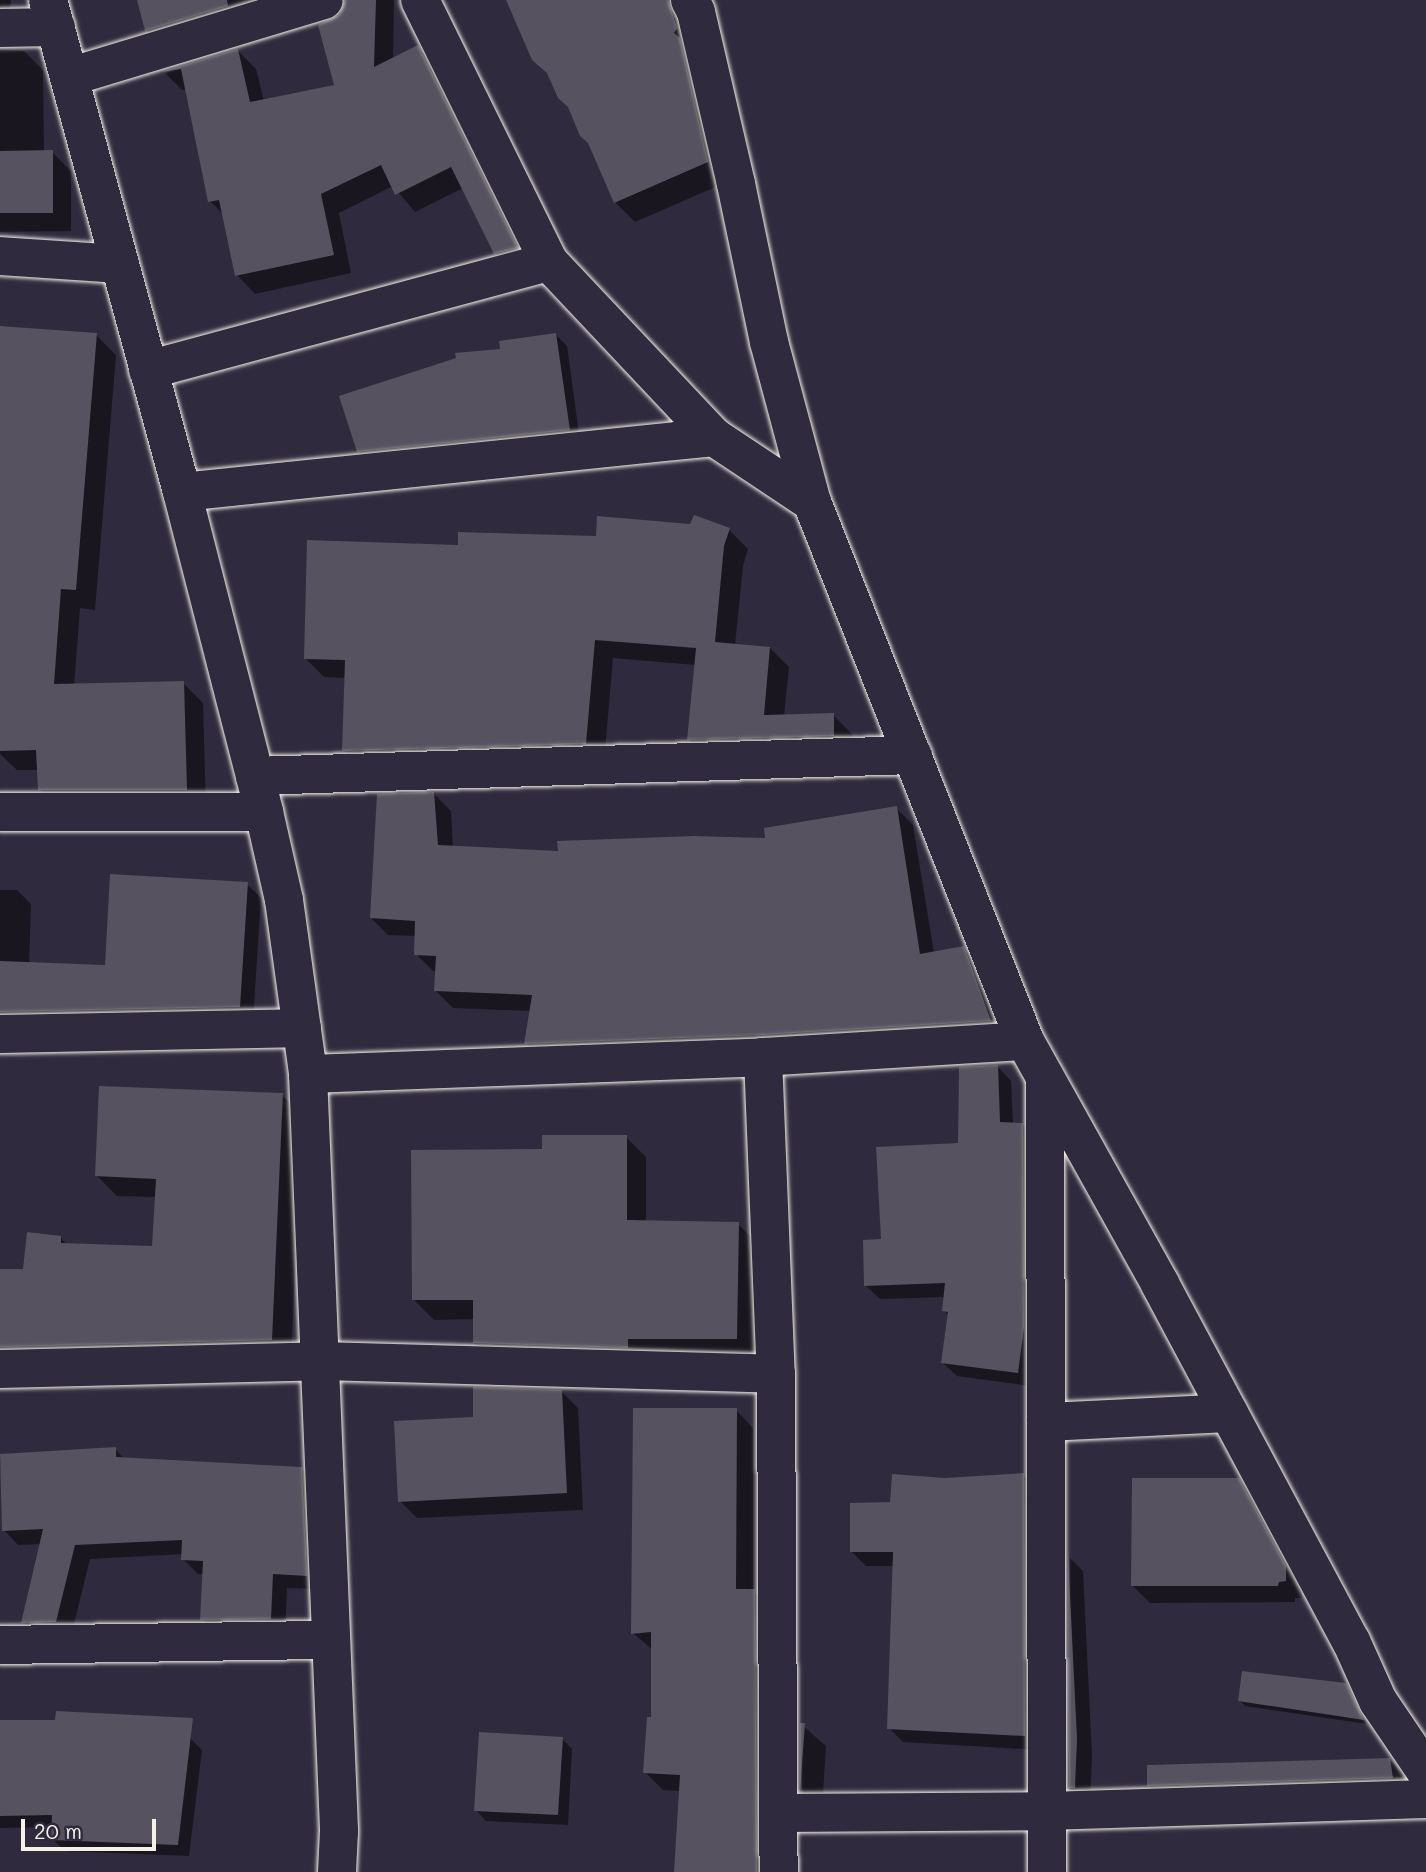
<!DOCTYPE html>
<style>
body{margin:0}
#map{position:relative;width:1426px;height:1872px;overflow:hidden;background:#2f2a3d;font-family:Mali,sans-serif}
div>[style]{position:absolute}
.shadow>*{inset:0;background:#0007}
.building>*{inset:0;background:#56525f}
.roads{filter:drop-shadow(0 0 2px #f4f1e8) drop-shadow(0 0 2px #f4f1e8)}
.street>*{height:38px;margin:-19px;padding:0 19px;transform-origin:19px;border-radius:19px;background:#2f2a3d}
.secondary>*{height:38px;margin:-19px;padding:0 19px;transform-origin:19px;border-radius:19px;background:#2f2a3d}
span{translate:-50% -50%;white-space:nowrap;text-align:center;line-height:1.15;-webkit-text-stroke:5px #2f2a3d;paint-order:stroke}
.scale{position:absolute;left:21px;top:1819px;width:135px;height:32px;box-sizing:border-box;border:4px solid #f4f1e8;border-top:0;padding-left:9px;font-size:21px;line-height:24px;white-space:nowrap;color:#f4f1e8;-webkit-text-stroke:5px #2f2a3d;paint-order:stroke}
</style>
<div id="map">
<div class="shadow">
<i style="clip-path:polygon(0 0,11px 0,9px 28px,0 36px)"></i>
<i style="clip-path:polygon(139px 0,327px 0,165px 49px,146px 30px)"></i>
<i style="clip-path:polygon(347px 0,394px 0,393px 60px,418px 48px,436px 66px,535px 266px,514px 272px,495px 253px,463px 188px,415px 212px,393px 186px,339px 213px,351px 273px,255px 294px,237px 275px,224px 215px,210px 201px,187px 89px,182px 90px,165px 73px,238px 51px,256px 69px,264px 101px,337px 86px,342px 16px)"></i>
<i style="clip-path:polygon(507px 0,692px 0,727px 182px,635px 222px,615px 202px,591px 144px)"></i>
<i style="clip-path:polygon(0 50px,24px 51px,43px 70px,44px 152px,52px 152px,71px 171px,71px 231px,0 232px)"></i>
<i style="clip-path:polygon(0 328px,96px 335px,116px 355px,95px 610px,80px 608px,74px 686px,183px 683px,203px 703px,206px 809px,59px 809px,39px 789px,39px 770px,17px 770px,0 754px)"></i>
<i style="clip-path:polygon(556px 335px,567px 346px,580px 441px,370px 462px,358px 451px)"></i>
<i style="clip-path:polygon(729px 530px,748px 549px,743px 566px,735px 645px,770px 648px,789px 667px,784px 716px,833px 715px,852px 734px,853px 754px,708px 759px,689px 740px,696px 665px,613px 658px,604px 762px,363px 770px,344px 751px,346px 678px,324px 677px,305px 658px,459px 547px)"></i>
<i style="clip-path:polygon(434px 794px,451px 811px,453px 848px,560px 853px,768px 839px,896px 808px,913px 825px,934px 953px,963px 948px,981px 965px,1006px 1038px,542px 1060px,526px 1043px,531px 1011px,453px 1008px,436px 991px,437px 971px,433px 971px,416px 954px,416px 936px,388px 935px,371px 918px)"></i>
<i style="clip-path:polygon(247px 884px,261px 898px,253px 1021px,0 1033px,0 890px,17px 890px,31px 904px,29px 964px,106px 967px)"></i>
<i style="clip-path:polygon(997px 1066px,1011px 1081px,1013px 1124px,1022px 1124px,1037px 1139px,1031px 1386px,957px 1376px,942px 1362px,949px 1316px,944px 1310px,946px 1297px,880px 1299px,865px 1285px,883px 1241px,959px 1144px)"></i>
<i style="clip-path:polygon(282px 1095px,302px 1115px,291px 1360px,0 1358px,0 1271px,24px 1270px,61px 1238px,67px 1245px,154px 1248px,156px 1197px,117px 1196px,97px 1176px)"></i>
<i style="clip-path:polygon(626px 1137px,646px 1157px,646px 1223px,738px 1224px,758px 1244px,756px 1358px,494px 1363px,474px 1343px,474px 1319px,434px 1320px,414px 1300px)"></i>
<i style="clip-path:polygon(561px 1391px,578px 1408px,583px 1510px,417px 1518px,400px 1501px,475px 1418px)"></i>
<i style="clip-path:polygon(736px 1410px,753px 1428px,753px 1591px,772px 1608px,774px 1872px,676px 1872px,681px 1791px,663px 1790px,645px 1772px,653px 1719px,653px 1650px,633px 1633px)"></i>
<i style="clip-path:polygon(115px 1449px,125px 1460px,301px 1469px,316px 1483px,321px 1589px,287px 1588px,285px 1633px,217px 1634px,202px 1619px,204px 1574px,198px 1574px,183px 1559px,183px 1554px,90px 1559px,71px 1636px,37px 1637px,23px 1622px,41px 1544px,18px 1545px,4px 1530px,0 1456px)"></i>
<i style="clip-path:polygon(1023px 1475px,1038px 1489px,1038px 1750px,903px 1742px,889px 1728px,894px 1566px,866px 1566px,852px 1552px,892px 1504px,944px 1479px)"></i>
<i style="clip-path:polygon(1238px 1479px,1255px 1497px,1302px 1584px,1302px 1598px,1295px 1598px,1295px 1602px,1150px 1603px,1133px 1586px)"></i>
<i style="clip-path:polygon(1070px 1558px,1083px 1571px,1092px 1756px,1090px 1803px,1086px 1803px,1070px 1788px)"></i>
<i style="clip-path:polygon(1345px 1684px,1367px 1724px,1245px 1706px,1240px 1700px)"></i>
<i style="clip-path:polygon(0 1725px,190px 1738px,202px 1750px,189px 1856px,65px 1851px,52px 1839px,53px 1827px,0 1828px)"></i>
<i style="clip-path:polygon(802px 1725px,826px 1746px,822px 1810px,802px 1790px)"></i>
<i style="clip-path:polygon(562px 1739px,572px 1749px,568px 1825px,486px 1821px,476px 1810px)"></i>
<i style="clip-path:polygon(1389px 1759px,1403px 1774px,1404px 1789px,1160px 1796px,1149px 1785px)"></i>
</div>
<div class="building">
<i style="clip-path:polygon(137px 0,227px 0,228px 6px,145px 31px)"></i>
<i style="clip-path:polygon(345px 0,376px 0,374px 67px,418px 45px,518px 248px,494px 254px,451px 167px,395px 195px,381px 165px,321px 194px,334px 255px,235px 276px,219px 200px,208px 202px,181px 69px,161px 72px,238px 49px,250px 102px,334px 85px,318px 25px,339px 15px)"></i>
<i style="clip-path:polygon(506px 0,668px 0,677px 28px,674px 33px,680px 38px,708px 162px,614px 203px,588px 143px,580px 136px,568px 107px,558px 98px,547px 73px,532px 60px)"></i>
<i style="clip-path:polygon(53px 150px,53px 213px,0 213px,0 151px)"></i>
<i style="clip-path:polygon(0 326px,97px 333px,76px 590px,61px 589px,54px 684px,184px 681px,187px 790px,38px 790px,36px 750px,0 751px)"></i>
<i style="clip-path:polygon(556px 333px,570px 430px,357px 452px,339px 396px,456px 358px,455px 353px,500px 349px,499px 341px)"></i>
<i style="clip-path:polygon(694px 515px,730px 528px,724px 546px,715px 642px,770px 647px,764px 715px,834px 713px,834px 736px,687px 740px,696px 648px,595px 640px,586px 744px,342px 751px,345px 660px,304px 659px,307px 540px,458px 545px,458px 532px,596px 536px,597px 516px,690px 524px)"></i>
<i style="clip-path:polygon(434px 792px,438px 845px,558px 851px,557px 841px,694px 836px,765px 838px,764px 828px,897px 806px,920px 954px,964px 946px,991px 1021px,762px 1035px,524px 1044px,532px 995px,434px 991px,436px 956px,414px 955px,415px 921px,370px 918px,377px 794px)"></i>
<i style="clip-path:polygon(110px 874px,248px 882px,240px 1007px,0 1012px,0 961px,105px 965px)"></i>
<i style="clip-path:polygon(998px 1065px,1000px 1122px,1023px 1123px,1024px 1327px,1018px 1373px,941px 1363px,948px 1312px,942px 1311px,945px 1283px,864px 1286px,863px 1240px,881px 1239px,876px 1147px,958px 1143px,959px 1067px)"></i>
<i style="clip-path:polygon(99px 1086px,283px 1093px,272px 1340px,0 1347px,0 1269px,23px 1269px,27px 1232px,61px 1236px,61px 1243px,152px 1246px,156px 1179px,95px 1176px)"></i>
<i style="clip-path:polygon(542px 1135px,627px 1135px,627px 1220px,739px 1222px,737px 1339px,628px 1339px,628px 1348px,473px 1343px,473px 1300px,412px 1300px,411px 1150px,542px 1149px)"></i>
<i style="clip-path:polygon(473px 1387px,562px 1390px,567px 1493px,398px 1502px,394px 1421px,473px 1417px)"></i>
<i style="clip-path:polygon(633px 1408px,737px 1408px,736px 1589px,755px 1589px,757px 1872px,674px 1872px,680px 1775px,643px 1773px,647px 1717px,651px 1717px,651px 1632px,631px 1634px)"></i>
<i style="clip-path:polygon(116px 1447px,116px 1457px,302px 1467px,307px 1576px,273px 1574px,271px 1619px,200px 1620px,203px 1561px,181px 1560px,182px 1540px,75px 1545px,56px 1622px,21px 1623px,43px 1529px,2px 1531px,0 1454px)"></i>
<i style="clip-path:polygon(1024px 1473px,1025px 1736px,887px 1729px,893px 1552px,850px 1552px,850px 1503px,890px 1502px,892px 1474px,944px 1478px)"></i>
<i style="clip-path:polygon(1132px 1478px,1239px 1478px,1286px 1566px,1286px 1581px,1279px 1582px,1278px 1586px,1131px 1586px)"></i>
<i style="clip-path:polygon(1068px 1554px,1077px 1739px,1075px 1788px,1069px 1788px)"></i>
<i style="clip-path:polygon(1242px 1671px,1346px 1683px,1364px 1720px,1238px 1701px)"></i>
<i style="clip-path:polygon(56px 1711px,193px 1718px,178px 1845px,51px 1840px,52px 1815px,0 1816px,0 1720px,55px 1720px)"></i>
<i style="clip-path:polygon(800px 1723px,805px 1723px,800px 1791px)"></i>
<i style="clip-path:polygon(479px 1732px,563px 1737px,558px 1815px,474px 1811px)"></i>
<i style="clip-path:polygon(1390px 1758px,1393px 1778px,1147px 1786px,1147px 1765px)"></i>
</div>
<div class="roads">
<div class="street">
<i style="left:420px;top:0;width:292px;rotate:63.8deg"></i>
<i style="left:549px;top:262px;width:241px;rotate:46.7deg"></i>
<i style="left:714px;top:437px;width:118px;rotate:33.6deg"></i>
<i style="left:690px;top:0;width:13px;rotate:63deg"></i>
<i style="left:696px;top:12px;width:177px;rotate:76.9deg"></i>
<i style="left:736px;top:184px;width:161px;rotate:78.2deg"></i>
<i style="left:769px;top:342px;width:166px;rotate:75deg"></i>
<i style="left:812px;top:502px;width:580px;rotate:68.44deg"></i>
<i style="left:1025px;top:1041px;width:278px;rotate:60.9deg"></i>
<i style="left:1160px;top:1284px;width:405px;rotate:61.9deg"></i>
<i style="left:1351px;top:1641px;width:66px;rotate:65.8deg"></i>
<i style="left:1378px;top:1701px;width:86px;rotate:55.9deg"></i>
<i style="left:0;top:28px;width:56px;rotate:-1deg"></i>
<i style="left:69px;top:77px;width:266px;rotate:-16.8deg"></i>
<i style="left:0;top:256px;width:120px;rotate:3.8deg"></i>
<i style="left:148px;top:370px;width:415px;rotate:-15.1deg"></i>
<i style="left:182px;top:492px;width:535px;rotate:-5.9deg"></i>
<i style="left:255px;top:776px;width:658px;rotate:-1.83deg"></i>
<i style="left:0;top:812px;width:264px"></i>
<i style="left:0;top:1034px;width:302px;rotate:-1.1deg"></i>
<i style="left:763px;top:1057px;width:317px;rotate:87.7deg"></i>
<i style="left:308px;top:1074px;width:455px;rotate:-2.1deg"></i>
<i style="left:763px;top:1057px;width:262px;rotate:-3.5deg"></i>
<i style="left:1045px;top:1083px;width:789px;rotate:89.85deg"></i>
<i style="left:0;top:1369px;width:321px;rotate:-1.4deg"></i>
<i style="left:321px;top:1361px;width:455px;rotate:1.6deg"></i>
<i style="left:776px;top:1374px;width:498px;rotate:89.7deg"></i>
<i style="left:1046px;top:1422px;width:183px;rotate:-2.8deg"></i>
<i style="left:0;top:1645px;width:330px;rotate:-0.9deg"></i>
<i style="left:779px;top:1813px;width:268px;rotate:-0.4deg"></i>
<i style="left:1047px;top:1811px;width:379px;rotate:-1.8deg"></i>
</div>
<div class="secondary">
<i style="left:48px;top:0;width:510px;rotate:74.76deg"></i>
<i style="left:182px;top:492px;width:330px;rotate:75.6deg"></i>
<i style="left:264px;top:812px;width:90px;rotate:77.2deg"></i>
<i style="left:284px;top:900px;width:176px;rotate:82.1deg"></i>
<i style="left:308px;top:1074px;width:758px;rotate:87.65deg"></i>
<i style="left:339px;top:1831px;width:41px;rotate:92.8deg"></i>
</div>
</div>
<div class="scale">20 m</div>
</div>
